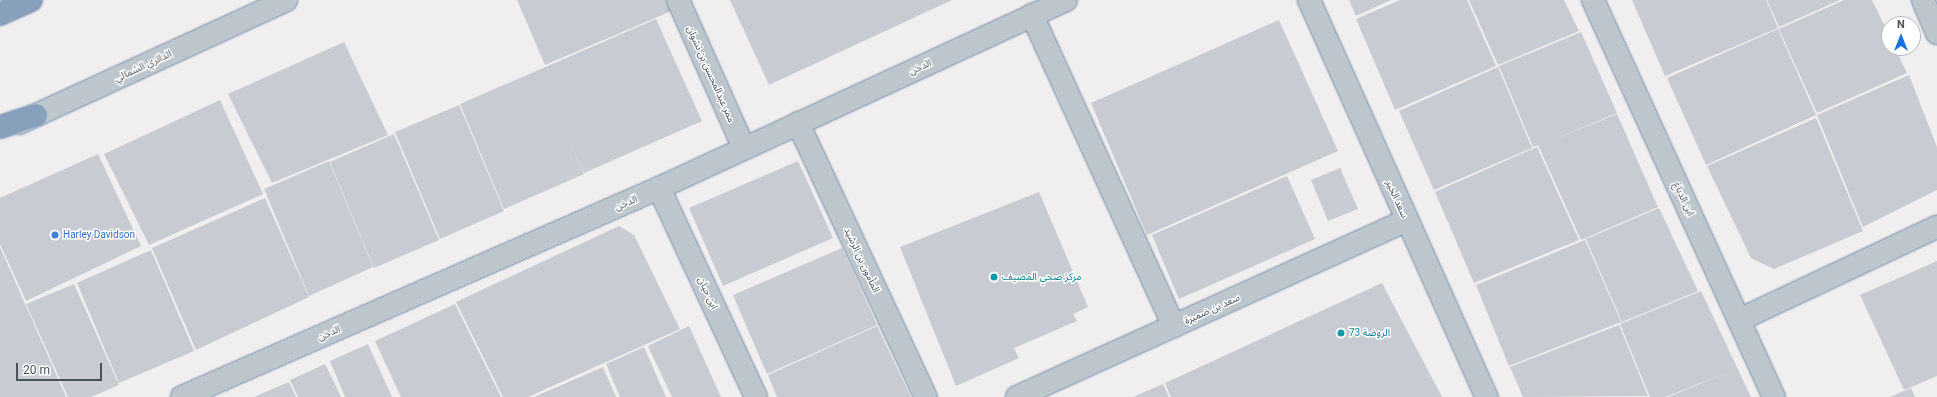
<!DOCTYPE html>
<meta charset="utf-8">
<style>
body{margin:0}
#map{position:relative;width:1937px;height:397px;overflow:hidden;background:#f1eeef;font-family:Roboto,"Noto Sans Arabic",sans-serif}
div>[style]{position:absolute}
.building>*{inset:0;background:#c8cbd1}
.roads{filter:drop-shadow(0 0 1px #728ca9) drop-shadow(0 0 1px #728ca9)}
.minor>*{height:22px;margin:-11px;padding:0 11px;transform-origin:11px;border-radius:11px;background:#bdc6cd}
.tertiary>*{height:22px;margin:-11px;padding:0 11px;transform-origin:11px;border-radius:11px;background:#bdc6cd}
.motorway>*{height:22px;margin:-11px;padding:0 11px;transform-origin:11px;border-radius:11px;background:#87a1bd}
.dots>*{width:11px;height:11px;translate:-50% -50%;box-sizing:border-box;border:2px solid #fff;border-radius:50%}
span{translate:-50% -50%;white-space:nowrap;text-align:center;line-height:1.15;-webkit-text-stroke:3px #fff;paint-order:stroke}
.street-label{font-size:10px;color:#47525c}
.shop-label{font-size:10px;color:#366cbe}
.left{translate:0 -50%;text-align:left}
.culture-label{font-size:10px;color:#0d838f}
.north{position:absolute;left:1881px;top:16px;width:40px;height:40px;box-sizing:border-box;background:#fff;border:1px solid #b5babe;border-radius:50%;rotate:0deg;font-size:11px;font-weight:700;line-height:16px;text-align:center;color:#47525c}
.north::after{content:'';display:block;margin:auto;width:14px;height:18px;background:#1b71de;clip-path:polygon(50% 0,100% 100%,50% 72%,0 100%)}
.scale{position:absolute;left:16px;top:363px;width:86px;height:18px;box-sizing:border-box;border:2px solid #47525c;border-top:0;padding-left:5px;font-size:12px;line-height:14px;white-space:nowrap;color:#47525c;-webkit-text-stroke:3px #fff;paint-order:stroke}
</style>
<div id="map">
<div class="building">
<i style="clip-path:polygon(517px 0,669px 0,674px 10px,545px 65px)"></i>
<i style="clip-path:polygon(730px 0,952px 0,769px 85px)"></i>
<i style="clip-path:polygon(1349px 0,1391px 0,1356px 16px)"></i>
<i style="clip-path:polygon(1400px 0,1467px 0,1496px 66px,1395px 110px,1356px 19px)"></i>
<i style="clip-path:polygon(1469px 0,1564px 0,1579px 31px,1498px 65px)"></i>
<i style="clip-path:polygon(1632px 0,1766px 0,1778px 28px,1665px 76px)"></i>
<i style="clip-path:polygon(1767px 0,1840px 0,1779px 27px)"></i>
<i style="clip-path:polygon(1844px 0,1872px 0,1889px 35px,1889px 48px,1895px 48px,1907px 73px,1817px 113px,1779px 29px)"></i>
<i style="clip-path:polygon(656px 19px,702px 121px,584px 173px,568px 137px,584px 174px,504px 209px,460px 104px)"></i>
<i style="clip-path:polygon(1279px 20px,1338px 151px,1147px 235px,1091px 103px)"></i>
<i style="clip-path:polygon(1778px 29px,1816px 115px,1706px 165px,1667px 78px)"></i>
<i style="clip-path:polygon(1581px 32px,1617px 113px,1553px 140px,1617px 114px,1658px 207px,1581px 240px,1538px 145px,1533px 147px,1499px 66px)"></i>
<i style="clip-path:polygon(344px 42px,388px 135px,272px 183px,228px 94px)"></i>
<i style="clip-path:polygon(1498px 67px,1532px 148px,1434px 190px,1399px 111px)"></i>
<i style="clip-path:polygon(1909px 75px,1937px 147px,1937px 190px,1863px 227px,1817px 115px)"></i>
<i style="clip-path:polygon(220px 100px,263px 194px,149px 245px,104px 154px)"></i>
<i style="clip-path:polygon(459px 105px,504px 211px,440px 239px,395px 132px)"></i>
<i style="clip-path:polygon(1816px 118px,1863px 231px,1774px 269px,1751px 258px,1707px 166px)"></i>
<i style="clip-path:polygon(394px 134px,439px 240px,374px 268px,330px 162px)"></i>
<i style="clip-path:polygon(1537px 147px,1579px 240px,1474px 283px,1435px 192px)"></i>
<i style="clip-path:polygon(98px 154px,141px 246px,26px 301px,0 244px,0 198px)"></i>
<i style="clip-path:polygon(329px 161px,373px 267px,309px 296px,264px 189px)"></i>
<i style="clip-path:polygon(798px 161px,833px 238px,723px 286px,689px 208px)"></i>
<i style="clip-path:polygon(1340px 168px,1358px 209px,1328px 221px,1311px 180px)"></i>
<i style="clip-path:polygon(1287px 176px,1315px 239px,1179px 299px,1152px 235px)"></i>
<i style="clip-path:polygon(1039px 192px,1088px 307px,1073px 314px,1077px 321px,1014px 348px,1019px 358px,956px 386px,900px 247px)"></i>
<i style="clip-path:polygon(265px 198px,309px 297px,196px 350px,152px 248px)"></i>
<i style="clip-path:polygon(1659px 208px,1698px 291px,1622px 322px,1586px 239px)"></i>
<i style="clip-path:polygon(619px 226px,634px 235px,680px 329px,528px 397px,503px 397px,456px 302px)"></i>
<i style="clip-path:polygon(1585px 240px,1621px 322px,1509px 366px,1476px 285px)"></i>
<i style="clip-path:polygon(0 247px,66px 397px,0 397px)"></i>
<i style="clip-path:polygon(842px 248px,877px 325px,767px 374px,733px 295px)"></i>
<i style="clip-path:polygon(151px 250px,194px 351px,119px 383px,77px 283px)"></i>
<i style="clip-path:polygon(1937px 261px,1937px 376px,1904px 390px,1860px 295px)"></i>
<i style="clip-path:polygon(1382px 283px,1442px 397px,1171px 397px,1165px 383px)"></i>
<i style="clip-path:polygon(74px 284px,119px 385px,91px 397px,68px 397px,26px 304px)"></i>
<i style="clip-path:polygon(1701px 291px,1751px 397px,1668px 397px,1732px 371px,1665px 397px,1650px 397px,1620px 324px)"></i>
<i style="clip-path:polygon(455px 304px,501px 397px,401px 397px,375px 341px)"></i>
<i style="clip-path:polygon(1619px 325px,1648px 396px,1523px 397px,1510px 367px)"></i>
<i style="clip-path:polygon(689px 326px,721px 397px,672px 397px,648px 346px)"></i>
<i style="clip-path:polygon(877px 326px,911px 397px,777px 397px,768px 375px)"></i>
<i style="clip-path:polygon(368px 344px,392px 397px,345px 397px,330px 361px)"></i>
<i style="clip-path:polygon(644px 347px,666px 397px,620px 397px,606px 364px)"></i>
<i style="clip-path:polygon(325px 364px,341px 397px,298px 397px,290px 380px)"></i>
<i style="clip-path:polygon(603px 367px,616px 397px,534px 397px)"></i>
<i style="clip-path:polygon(289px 382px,296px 397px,254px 397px)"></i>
<i style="clip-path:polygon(1163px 384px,1169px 397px,1133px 397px)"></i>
<i style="clip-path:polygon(1911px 388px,1915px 397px,1890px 397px)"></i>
</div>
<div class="roads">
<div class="minor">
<i style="left:678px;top:0;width:162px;rotate:66deg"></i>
<i style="left:1309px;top:0;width:435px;rotate:65.9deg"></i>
<i style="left:1593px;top:0;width:436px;rotate:65.5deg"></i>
<i style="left:1923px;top:0;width:36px;rotate:67deg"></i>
<i style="left:1032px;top:15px;width:342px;rotate:65.5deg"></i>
<i style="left:798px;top:123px;width:302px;rotate:65deg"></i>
<i style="left:659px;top:188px;width:230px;rotate:65.1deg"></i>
<i style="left:1739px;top:320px;width:219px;rotate:-25.2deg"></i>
<i style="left:182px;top:397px;width:521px;rotate:-23.66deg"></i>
<i style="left:659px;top:188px;width:448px;rotate:-24.8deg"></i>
<i style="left:1017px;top:397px;width:428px;rotate:-24.4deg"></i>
</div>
<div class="tertiary">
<i style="left:19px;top:123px;width:294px;rotate:-24.7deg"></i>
</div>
<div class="motorway">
<i style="left:0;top:14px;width:34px;rotate:-24deg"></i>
<i style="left:0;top:127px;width:38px;rotate:-18deg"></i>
</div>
</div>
<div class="dots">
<i style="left:55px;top:235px;background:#3f7fe0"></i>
<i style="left:994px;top:277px;background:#0f9aa8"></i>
<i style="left:1341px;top:333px;background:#0f9aa8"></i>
</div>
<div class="street-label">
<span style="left:143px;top:66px;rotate:-25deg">الدائري الشمالي</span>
<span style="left:920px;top:67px;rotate:-25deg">الدخن</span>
<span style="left:711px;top:74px;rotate:66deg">ممر عبدالمحسن بن نشوان</span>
<span style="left:1397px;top:199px;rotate:66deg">سعد الخير</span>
<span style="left:1684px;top:199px;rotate:65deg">ابن الدباغ</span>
<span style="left:626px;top:203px;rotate:-24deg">الدخن</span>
<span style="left:862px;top:260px;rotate:65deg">المأمون بن الرشيد</span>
<span style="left:708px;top:293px;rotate:65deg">ابن حيان</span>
<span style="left:1212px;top:309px;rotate:-24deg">سعد بن ضميرة</span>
<span style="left:329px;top:333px;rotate:-24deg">الدخن</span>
</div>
<div class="shop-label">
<span class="left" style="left:63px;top:235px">Harley Davidson</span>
</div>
<div class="culture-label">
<span class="left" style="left:1002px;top:277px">مركز صحي المصيف</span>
<span class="left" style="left:1349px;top:333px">الروضة 73</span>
</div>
<div class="north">N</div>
<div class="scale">20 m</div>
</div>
